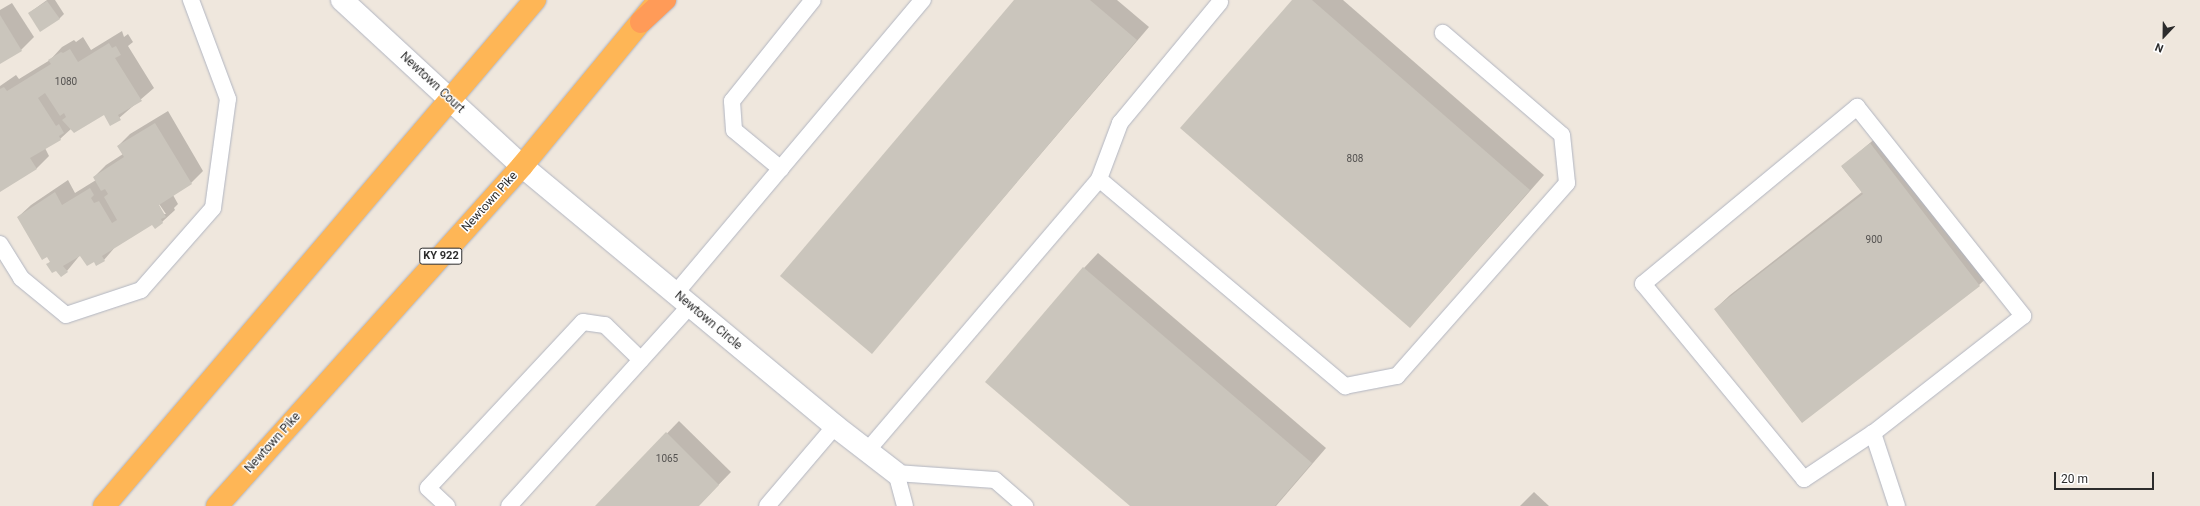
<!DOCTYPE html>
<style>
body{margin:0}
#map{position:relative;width:2200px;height:506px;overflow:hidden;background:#efe7dd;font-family:Roboto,sans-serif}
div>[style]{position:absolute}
.shadow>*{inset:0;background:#0003}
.building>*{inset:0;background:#cac5bc}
.roads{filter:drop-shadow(0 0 1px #b1b5c1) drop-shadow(0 0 1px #b1b5c1)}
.service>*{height:16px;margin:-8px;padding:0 8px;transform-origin:8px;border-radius:8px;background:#fff}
.minor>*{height:22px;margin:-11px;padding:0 11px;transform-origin:11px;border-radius:11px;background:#fff}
.trunk>*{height:22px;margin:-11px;padding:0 11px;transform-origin:11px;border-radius:11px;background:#feb656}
.motorway>*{height:22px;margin:-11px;padding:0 11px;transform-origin:11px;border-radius:11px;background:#ff9b58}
span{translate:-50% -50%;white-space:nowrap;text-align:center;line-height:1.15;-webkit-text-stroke:3px #fff;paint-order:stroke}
.number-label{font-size:10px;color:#545250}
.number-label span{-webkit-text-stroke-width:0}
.shield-label span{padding:1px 3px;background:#fff;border:1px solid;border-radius:3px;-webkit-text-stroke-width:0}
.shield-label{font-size:11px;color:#2c2c2c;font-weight:700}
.street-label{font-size:12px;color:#2c2c2c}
.north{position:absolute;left:2144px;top:16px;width:40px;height:40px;-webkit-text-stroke:3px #fff;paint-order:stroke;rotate:202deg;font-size:11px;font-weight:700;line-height:16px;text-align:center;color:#2c2c2c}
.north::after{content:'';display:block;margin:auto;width:14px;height:18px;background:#2c2c2c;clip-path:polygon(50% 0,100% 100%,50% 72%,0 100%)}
.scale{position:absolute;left:2054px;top:472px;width:100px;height:18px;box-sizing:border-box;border:2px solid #2c2c2c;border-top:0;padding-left:5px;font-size:12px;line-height:14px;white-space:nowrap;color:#2c2c2c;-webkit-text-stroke:3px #fff;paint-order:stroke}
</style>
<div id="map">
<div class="shadow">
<i style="clip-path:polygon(47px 0,55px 0,64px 14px,59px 19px,29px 13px)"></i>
<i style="clip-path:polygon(1015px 0,1117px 0,1149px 27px,872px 352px)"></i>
<i style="clip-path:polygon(1294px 0,1343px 0,1544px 175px,1410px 327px)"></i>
<i style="clip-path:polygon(12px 3px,34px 37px,21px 50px,0 63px,0 10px)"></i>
<i style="clip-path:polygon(122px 31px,124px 37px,128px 34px,133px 42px,128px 46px,154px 88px,111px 125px,104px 113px,72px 128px,60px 139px,45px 148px,49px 156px,37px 168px,0 190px,0 86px,16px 75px,19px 79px,50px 60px,62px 47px,74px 40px,76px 42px,83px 37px,91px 50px)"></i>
<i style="clip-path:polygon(evenodd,168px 111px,203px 171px,191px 183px,173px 195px,178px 204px,174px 208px,175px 210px,162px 222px,152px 224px,116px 246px,104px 260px,94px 261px,81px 254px,67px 271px,48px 264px,51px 261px,18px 217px,31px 205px,68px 180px,75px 193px,96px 180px,94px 177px,106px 165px,123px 154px,118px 146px,130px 134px,168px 111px,157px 201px,166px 214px,163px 214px,157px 201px)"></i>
<i style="clip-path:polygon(1885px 130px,1994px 271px,1979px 285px,1802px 422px,1715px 309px,1730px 295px,1862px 192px,1842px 167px)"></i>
<i style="clip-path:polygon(1098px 253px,1326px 448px,1276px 506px,1131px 506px,1084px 268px)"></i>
<i style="clip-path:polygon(679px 421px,731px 472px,698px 506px,597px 506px)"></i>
<i style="clip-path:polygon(1534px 492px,1549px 506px,1520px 506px)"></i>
</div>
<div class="building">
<i style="clip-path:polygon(1014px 0,1090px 0,1137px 40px,872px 354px,780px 276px)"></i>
<i style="clip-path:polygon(1292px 0,1312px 0,1530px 190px,1410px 328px,1180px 128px)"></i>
<i style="clip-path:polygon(47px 1px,60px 19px,40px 32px,28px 13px)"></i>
<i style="clip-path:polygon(0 15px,22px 51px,0 64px)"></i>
<i style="clip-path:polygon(109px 43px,112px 48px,116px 46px,121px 55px,115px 58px,142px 101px,118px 115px,121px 120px,110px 126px,104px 115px,74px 133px,62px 120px,66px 117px,64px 113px,60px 116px,45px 93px,38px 98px,56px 126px,59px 124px,64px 133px,59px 136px,61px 140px,30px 158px,37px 169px,0 192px,0 89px,4px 87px,7px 91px,51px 64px,48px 60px,61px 52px,63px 53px,70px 49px,78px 62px)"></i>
<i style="clip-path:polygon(155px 123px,192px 184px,159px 205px,166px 217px,161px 219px,163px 223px,155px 229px,152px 225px,102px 256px,105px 261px,96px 266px,94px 262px,87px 266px,80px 256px,63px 266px,68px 272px,61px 277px,56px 271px,52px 273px,46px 264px,50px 262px,47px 257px,42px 260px,17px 217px,55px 192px,62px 205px,90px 188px,94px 195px,91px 198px,94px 203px,99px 201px,112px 223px,117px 220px,104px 197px,108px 194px,105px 189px,101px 191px,93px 177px,124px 157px,117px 146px)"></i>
<i style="clip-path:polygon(1870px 143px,1980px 286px,1802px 423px,1714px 309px,1863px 194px,1841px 166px)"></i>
<i style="clip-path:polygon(1083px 267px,1312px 463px,1275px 506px,1130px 506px,985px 382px)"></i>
<i style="clip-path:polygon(666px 432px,719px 485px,699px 506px,595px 506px)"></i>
</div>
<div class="roads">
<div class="service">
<i style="left:1857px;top:107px;width:267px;rotate:51.5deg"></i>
<i style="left:2023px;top:316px;width:190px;rotate:142deg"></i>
<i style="left:1873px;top:433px;width:83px;rotate:146.3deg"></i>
<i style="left:1804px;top:479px;width:253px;rotate:-129.5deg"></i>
<i style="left:1643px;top:284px;width:278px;rotate:-39.6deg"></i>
<i style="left:781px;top:169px;width:61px;rotate:-140.3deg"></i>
<i style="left:734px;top:130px;width:29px;rotate:-94deg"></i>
<i style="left:732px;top:101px;width:129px;rotate:-51.3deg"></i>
<i style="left:1099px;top:179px;width:322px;rotate:40.1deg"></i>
<i style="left:1345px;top:386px;width:53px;rotate:-10.9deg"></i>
<i style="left:1397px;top:376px;width:257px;rotate:-48.6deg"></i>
<i style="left:1567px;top:183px;width:48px;rotate:-95.9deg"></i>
<i style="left:1562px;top:135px;width:157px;rotate:-139.4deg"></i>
<i style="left:0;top:244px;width:40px;rotate:58deg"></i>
<i style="left:21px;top:278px;width:58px;rotate:39.4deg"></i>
<i style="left:66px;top:315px;width:79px;rotate:-18.4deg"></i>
<i style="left:141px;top:290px;width:109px;rotate:-48.7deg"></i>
<i style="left:213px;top:208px;width:110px;rotate:-82.2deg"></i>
<i style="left:228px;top:99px;width:106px;rotate:-110.5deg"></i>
<i style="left:675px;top:294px;width:385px;rotate:-49.9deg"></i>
<i style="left:1873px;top:433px;width:77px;rotate:71.8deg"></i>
<i style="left:867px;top:451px;width:358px;rotate:-49.5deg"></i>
<i style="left:1099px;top:179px;width:60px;rotate:-69.4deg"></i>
<i style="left:1120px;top:123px;width:157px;rotate:-50.4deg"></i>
<i style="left:447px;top:506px;width:26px;rotate:-137deg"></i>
<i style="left:428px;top:488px;width:227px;rotate:-47deg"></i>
<i style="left:583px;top:322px;width:22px;rotate:8deg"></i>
<i style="left:605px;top:325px;width:50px;rotate:44.2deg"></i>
<i style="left:509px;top:506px;width:270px;rotate:-47.9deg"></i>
<i style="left:767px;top:506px;width:105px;rotate:-49.6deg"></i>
<i style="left:905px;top:506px;width:34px;rotate:-105deg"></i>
<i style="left:896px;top:473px;width:99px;rotate:4deg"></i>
<i style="left:995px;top:480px;width:40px;rotate:41deg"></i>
</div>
<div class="minor">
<i style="left:342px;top:0;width:245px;rotate:42.7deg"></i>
<i style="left:522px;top:166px;width:407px;rotate:39.7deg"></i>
<i style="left:835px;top:426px;width:77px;rotate:37.6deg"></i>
</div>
<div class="trunk">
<i style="left:104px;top:506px;width:665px;rotate:-49.58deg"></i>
<i style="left:217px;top:506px;width:457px;rotate:-48.1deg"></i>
<i style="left:522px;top:166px;width:206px;rotate:-50.5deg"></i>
</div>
<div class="motorway">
<i style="left:641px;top:22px;width:33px;rotate:-43deg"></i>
</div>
</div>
<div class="number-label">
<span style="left:66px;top:82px">1080</span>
<span style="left:1355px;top:159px">808</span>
<span style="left:1874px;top:240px">900</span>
<span style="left:667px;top:459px">1065</span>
</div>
<div class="shield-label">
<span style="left:441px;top:256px">KY 922</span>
</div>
<div class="street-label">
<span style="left:432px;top:83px;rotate:43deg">Newtown Court</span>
<span style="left:490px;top:202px;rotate:-48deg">Newtown Pike</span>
<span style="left:708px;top:321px;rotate:40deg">Newtown Circle</span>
<span style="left:273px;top:443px;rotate:-48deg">Newtown Pike</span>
</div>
<div class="north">N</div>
<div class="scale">20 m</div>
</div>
